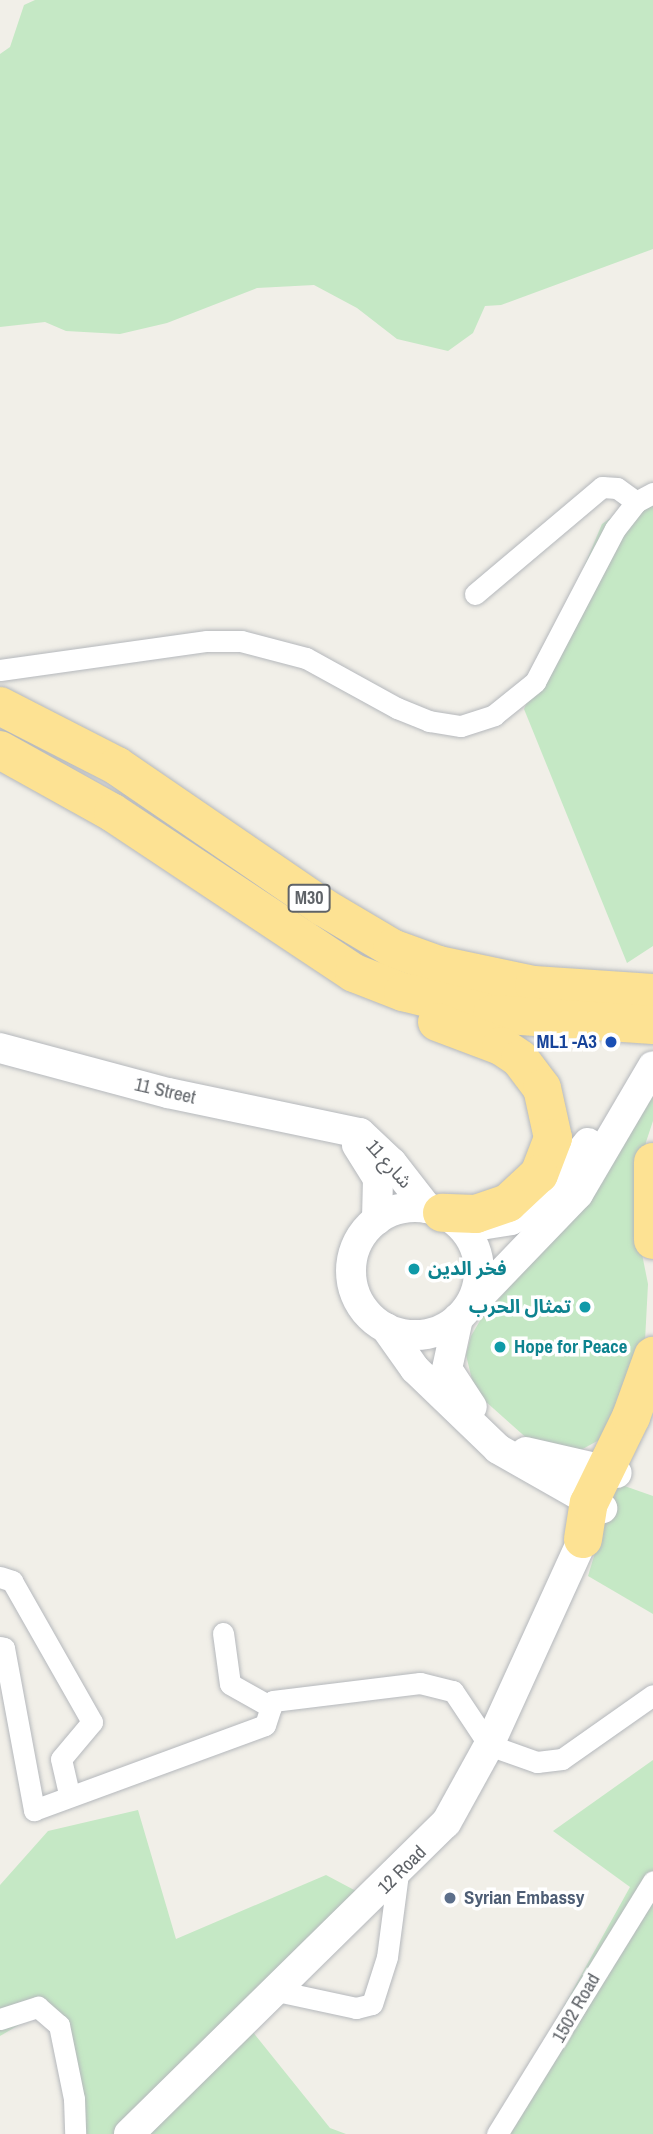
<!DOCTYPE html>
<meta charset="utf-8">
<style>
body{margin:0}
#map{position:relative;width:653px;height:2134px;overflow:hidden;background:#f1efe8;font-family:"Archivo Narrow","Noto Sans Arabic",sans-serif}
div>[style]{position:absolute}
.green>*{inset:0;background:#c5e8c5}
.roads{filter:drop-shadow(0 0 2px #b5b8bc) drop-shadow(0 0 2px #b5b8bc)}
.street>*{height:21px;margin:-10.5px;padding:0 10.5px;transform-origin:10.5px;border-radius:10.5px;background:#fff}
.secondary>*{height:30px;margin:-15px;padding:0 15px;transform-origin:15px;border-radius:15px;background:#fff}
.secondary>.ring{margin:-15px;padding:0;box-sizing:content-box;background:none;border:30px solid #fff;border-radius:50%}
.highway>*{height:38px;margin:-19px;padding:0 19px;transform-origin:19px;border-radius:19px;background:#fde293}
.dots>*{width:19px;height:19px;translate:-50% -50%;box-sizing:border-box;border:4px solid #fff;border-radius:50%}
span{translate:-50% -50%;white-space:nowrap;text-align:center;line-height:1.15;-webkit-text-stroke:7px #fff;paint-order:stroke}
.shield-label span{padding:2px 5px;background:#fff;border:2px solid;border-radius:5px;-webkit-text-stroke-width:0}
.shield-label{font-size:18px;color:#5f6368;font-weight:700}
.transit-label{font-size:19px;color:#164399;font-weight:700}
.right{translate:-100% -50%;text-align:right}
.street-label{font-size:19px;color:#5f6368}
.culture-label{font-size:19px;color:#0d838f;font-weight:700}
.left{translate:0 -50%;text-align:left}
.service-label{font-size:19px;color:#4e5e75;font-weight:700}
</style>
<div id="map">
<div class="green">
<i style="clip-path:polygon(35px 0,653px 0,653px 249px,501px 305px,485px 306px,473px 333px,448px 351px,397px 339px,357px 308px,314px 285px,257px 288px,167px 323px,120px 334px,66px 331px,45px 322px,0 327px,0 54px,10px 47px,24px 5px)"></i>
<i style="clip-path:polygon(653px 488px,653px 946px,627px 963px,524px 709px,602px 524px)"></i>
<i style="clip-path:polygon(653px 1082px,653px 1121px,646px 1142px,638px 1234px,648px 1284px,645px 1341px,601px 1439px,579px 1451px,539px 1449px,475px 1392px,466px 1355px,471px 1336px,481px 1319px,586px 1200px)"></i>
<i style="clip-path:polygon(616px 1483px,653px 1496px,653px 1614px,588px 1576px)"></i>
<i style="clip-path:polygon(653px 1760px,653px 2134px,493px 2134px,630px 1887px,553px 1831px)"></i>
<i style="clip-path:polygon(138px 1810px,176px 1939px,326px 1875px,373px 1900px,248px 2026px,330px 2128px,346px 2134px,82px 2134px,48px 2008px,0 2036px,0 1885px,48px 1831px)"></i>
</div>
<div class="roads">
<div class="street">
<i style="left:475px;top:594px;width:166px;rotate:-40.1deg"></i>
<i style="left:602px;top:487px;width:15px;rotate:4deg"></i>
<i style="left:617px;top:488px;width:24px;rotate:36deg"></i>
<i style="left:0;top:670px;width:209px;rotate:-8deg"></i>
<i style="left:207px;top:641px;width:34px"></i>
<i style="left:241px;top:641px;width:67px;rotate:14.7deg"></i>
<i style="left:306px;top:658px;width:104px;rotate:28.8deg"></i>
<i style="left:397px;top:708px;width:35px;rotate:22deg"></i>
<i style="left:429px;top:721px;width:32px;rotate:9deg"></i>
<i style="left:461px;top:726px;width:35px;rotate:-18deg"></i>
<i style="left:494px;top:715px;width:53px;rotate:-38.8deg"></i>
<i style="left:535px;top:682px;width:173px;rotate:-62.4deg"></i>
<i style="left:615px;top:529px;width:34px;rotate:-52deg"></i>
<i style="left:636px;top:502px;width:19px;rotate:-28deg"></i>
<i style="left:0;top:1577px;width:13px;rotate:18deg"></i>
<i style="left:12px;top:1581px;width:162px;rotate:60.4deg"></i>
<i style="left:92px;top:1722px;width:48px;rotate:130deg"></i>
<i style="left:61px;top:1759px;width:35px;rotate:77deg"></i>
<i style="left:223px;top:1633px;width:51px;rotate:82.2deg"></i>
<i style="left:230px;top:1684px;width:47px;rotate:29.3deg"></i>
<i style="left:0;top:1647px;width:4px;rotate:14deg"></i>
<i style="left:4px;top:1648px;width:165px;rotate:79.5deg"></i>
<i style="left:34px;top:1810px;width:246px;rotate:-20.2deg"></i>
<i style="left:265px;top:1725px;width:25px;rotate:-72deg"></i>
<i style="left:273px;top:1701px;width:148px;rotate:-7deg"></i>
<i style="left:420px;top:1683px;width:34px;rotate:14deg"></i>
<i style="left:453px;top:1691px;width:65px;rotate:56.3deg"></i>
<i style="left:489px;top:1745px;width:51px;rotate:19.5deg"></i>
<i style="left:537px;top:1762px;width:25px;rotate:-7deg"></i>
<i style="left:562px;top:1759px;width:111px;rotate:-35.1deg"></i>
<i style="left:277px;top:1991px;width:81px;rotate:12.1deg"></i>
<i style="left:356px;top:2008px;width:16px;rotate:-14deg"></i>
<i style="left:372px;top:2004px;width:49px;rotate:-72.3deg"></i>
<i style="left:387px;top:1957px;width:84px;rotate:-82.5deg"></i>
<i style="left:0;top:2019px;width:40px;rotate:-18deg"></i>
<i style="left:38px;top:2007px;width:28px;rotate:41deg"></i>
<i style="left:59px;top:2025px;width:76px;rotate:78.5deg"></i>
<i style="left:74px;top:2099px;width:35px;rotate:88deg"></i>
<i style="left:497px;top:2134px;width:297px;rotate:-58.3deg"></i>
</div>
<div class="secondary">
<i style="left:0;top:1048px;width:174px;rotate:15deg"></i>
<i style="left:168px;top:1093px;width:196px;rotate:11.8deg"></i>
<i style="left:360px;top:1133px;width:44px;rotate:43.2deg"></i>
<i style="left:392px;top:1163px;width:57px;rotate:52.1deg"></i>
<i style="left:357px;top:1145px;width:39px;rotate:58deg"></i>
<i style="left:378px;top:1178px;width:42px;rotate:91.4deg"></i>
<i class="ring" style="left:351px;top:1207px;width:98px;height:98px"></i>
<i style="left:487px;top:1224px;width:24px;rotate:-9deg"></i>
<i style="left:511px;top:1220px;width:32px;rotate:-28deg"></i>
<i style="left:539px;top:1205px;width:79px;rotate:-51.7deg"></i>
<i style="left:472px;top:1304px;width:153px;rotate:-46.1deg"></i>
<i style="left:578px;top:1194px;width:148px;rotate:-59.6deg"></i>
<i style="left:458px;top:1318px;width:52px;rotate:102.2deg"></i>
<i style="left:447px;top:1369px;width:45px;rotate:56.7deg"></i>
<i style="left:386px;top:1328px;width:50px;rotate:54.7deg"></i>
<i style="left:415px;top:1369px;width:115px;rotate:43.9deg"></i>
<i style="left:498px;top:1449px;width:120px;rotate:29.6deg"></i>
<i style="left:526px;top:1452px;width:93px;rotate:13deg"></i>
<i style="left:129px;top:2134px;width:444px;rotate:-44.5deg"></i>
<i style="left:446px;top:1823px;width:89px;rotate:-61.1deg"></i>
<i style="left:489px;top:1745px;width:226px;rotate:-65.5deg"></i>
</div>
<div class="highway">
<i style="left:0;top:706px;width:131px;rotate:27.1deg"></i>
<i style="left:117px;top:766px;width:250px;rotate:34.4deg"></i>
<i style="left:323px;top:907px;width:80px;rotate:30.7deg"></i>
<i style="left:392px;top:948px;width:50px;rotate:19.9deg"></i>
<i style="left:439px;top:965px;width:97px;rotate:11.9deg"></i>
<i style="left:534px;top:985px;width:119px;rotate:3.8deg"></i>
<i style="left:0;top:750px;width:129px;rotate:29.1deg"></i>
<i style="left:113px;top:813px;width:289px;rotate:33.6deg"></i>
<i style="left:354px;top:973px;width:53px;rotate:21.2deg"></i>
<i style="left:403px;top:992px;width:92px;rotate:13.9deg"></i>
<i style="left:492px;top:1014px;width:161px;rotate:3.9deg"></i>
<i style="left:437px;top:1022px;width:68px;rotate:20.6deg"></i>
<i style="left:501px;top:1046px;width:23px;rotate:34deg"></i>
<i style="left:520px;top:1059px;width:36px;rotate:53deg"></i>
<i style="left:542px;top:1088px;width:51px;rotate:77.6deg"></i>
<i style="left:553px;top:1138px;width:39px;rotate:111deg"></i>
<i style="left:539px;top:1174px;width:42px;rotate:136.9deg"></i>
<i style="left:508px;top:1203px;width:34px;rotate:161deg"></i>
<i style="left:476px;top:1214px;width:34px;rotate:-178deg"></i>
<i style="left:653px;top:1162px;width:78px;rotate:90deg"></i>
<i style="left:583px;top:1539px;width:36px;rotate:-81deg"></i>
<i style="left:589px;top:1503px;width:96px;rotate:-64deg"></i>
<i style="left:631px;top:1417px;width:65px;rotate:-70.2deg"></i>
</div>
</div>
<div class="dots">
<i style="left:611px;top:1042px;background:#1a4fb4"></i>
<i style="left:414px;top:1269px;background:#0f9aa8"></i>
<i style="left:585px;top:1307px;background:#0f9aa8"></i>
<i style="left:500px;top:1347px;background:#0f9aa8"></i>
<i style="left:450px;top:1898px;background:#5c6f8a"></i>
</div>
<div class="shield-label">
<span style="left:309px;top:898px">M30</span>
</div>
<div class="transit-label">
<span class="right" style="left:597px;top:1042px">ML1 -A3</span>
</div>
<div class="street-label">
<span style="left:165px;top:1091px;rotate:13deg">11 Street</span>
<span style="left:389px;top:1164px;rotate:48deg">شارع 11</span>
<span style="left:402px;top:1870px;rotate:-45deg">12 Road</span>
<span style="left:576px;top:2008px;rotate:-60deg">1502 Road</span>
</div>
<div class="culture-label">
<span class="left" style="left:428px;top:1269px">فخر الدين</span>
<span class="right" style="left:571px;top:1307px">تمثال الحرب</span>
<span class="left" style="left:514px;top:1347px">Hope for Peace</span>
</div>
<div class="service-label">
<span class="left" style="left:464px;top:1898px">Syrian Embassy</span>
</div>
</div>
